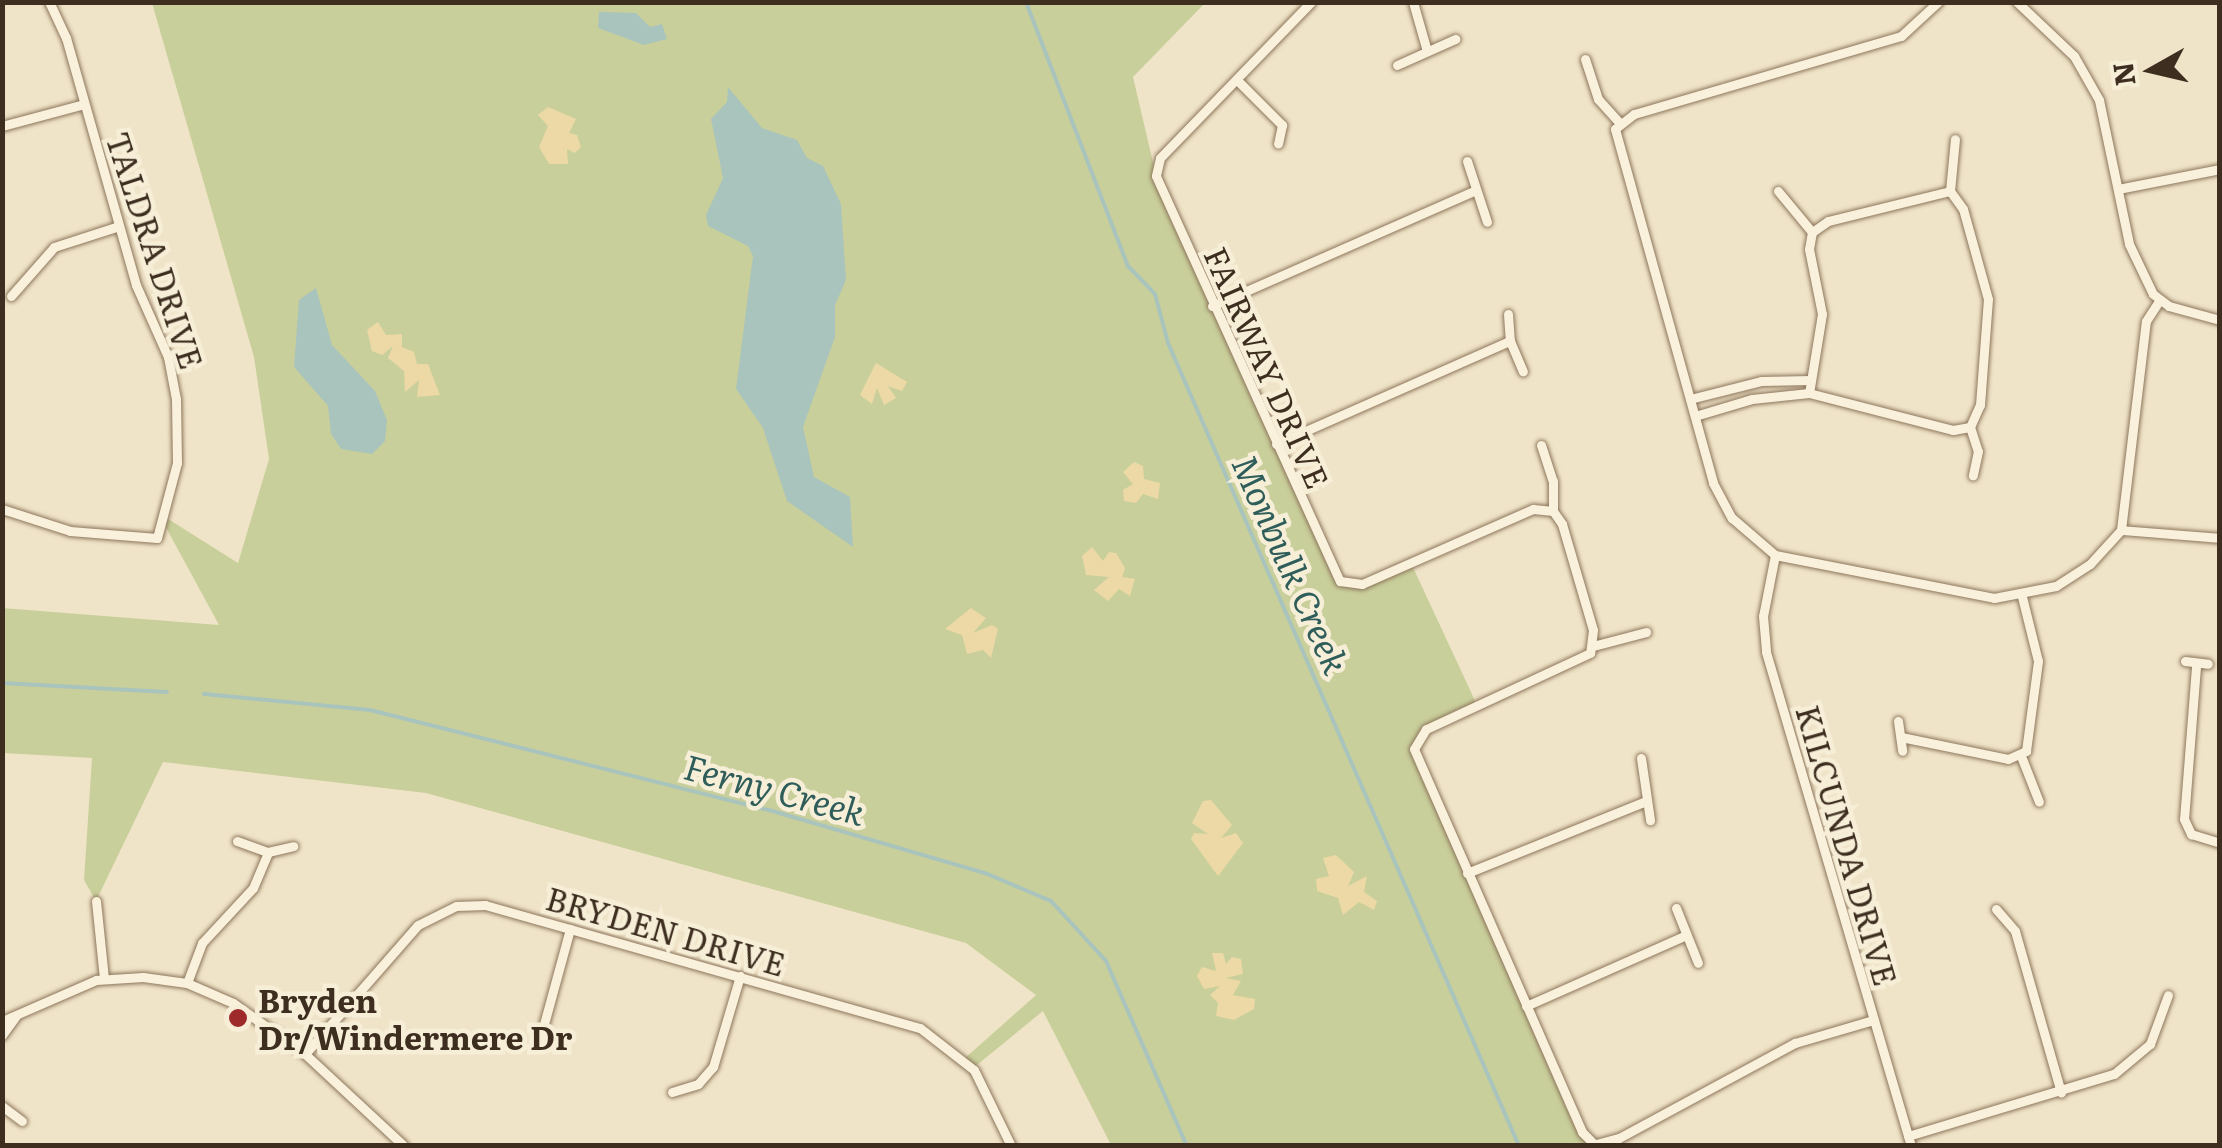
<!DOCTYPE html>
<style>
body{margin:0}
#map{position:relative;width:2222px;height:1148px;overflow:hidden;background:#f0e4c8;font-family:Literata,serif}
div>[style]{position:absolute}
.green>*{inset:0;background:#c9cf9b}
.sand>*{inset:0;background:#ecd9a5}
.water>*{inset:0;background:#a9c4bc}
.stream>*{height:4px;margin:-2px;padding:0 2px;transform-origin:2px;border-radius:2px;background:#a9c4bc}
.roads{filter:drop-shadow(0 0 2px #8d765c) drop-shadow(0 0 2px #8d765c)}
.minor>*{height:9px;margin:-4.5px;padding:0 4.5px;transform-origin:4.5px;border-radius:4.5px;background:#faf1dc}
.dots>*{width:28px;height:28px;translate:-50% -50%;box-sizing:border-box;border:5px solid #f7eed8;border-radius:50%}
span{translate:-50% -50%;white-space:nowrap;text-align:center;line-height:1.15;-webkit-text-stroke:9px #f7eed8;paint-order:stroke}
.street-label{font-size:32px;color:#3d2e20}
.poi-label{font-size:32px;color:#3d2e20;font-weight:700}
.left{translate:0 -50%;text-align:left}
.water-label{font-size:35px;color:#2f5d5a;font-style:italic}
.frame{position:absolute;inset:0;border:5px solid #3d2e20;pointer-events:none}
.north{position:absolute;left:2102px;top:20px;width:100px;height:100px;-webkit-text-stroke:8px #f7eed8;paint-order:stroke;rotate:262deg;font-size:28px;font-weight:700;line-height:40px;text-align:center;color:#3d2e20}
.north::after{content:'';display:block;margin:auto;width:35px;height:45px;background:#3d2e20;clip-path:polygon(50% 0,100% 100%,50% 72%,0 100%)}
</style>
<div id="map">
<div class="green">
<i style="clip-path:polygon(152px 3px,1205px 3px,1133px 77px,1155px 171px,1346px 585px,1411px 563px,1471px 692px,1477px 706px,1425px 729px,1414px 745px,1582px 1132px,1596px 1145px,1111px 1145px,1043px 1011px,972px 1069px,964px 1059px,1036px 995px,966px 943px,426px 793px,163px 762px,96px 901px,84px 880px,92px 758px,3px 753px,2px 608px,219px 625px,163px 522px,165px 517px,238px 563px,269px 459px,254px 357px)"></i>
</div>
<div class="sand">
<i style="clip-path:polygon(548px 107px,576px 119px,569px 133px,577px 135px,581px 147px,575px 153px,567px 149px,568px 164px,549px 164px,539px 147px,548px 126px,538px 115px)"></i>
<i style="clip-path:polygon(378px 322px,386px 335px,402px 334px,402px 347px,414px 352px,417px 364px,428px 364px,440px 395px,417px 397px,419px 380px,405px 392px,404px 371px,388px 358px,393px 346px,382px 355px,372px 351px,367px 330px)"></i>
<i style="clip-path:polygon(876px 363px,907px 382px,902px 391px,888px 386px,896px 398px,884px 405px,877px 388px,872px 404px,860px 395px)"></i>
<i style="clip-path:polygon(1134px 462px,1143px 466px,1144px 479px,1160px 483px,1158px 499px,1143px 494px,1136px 503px,1124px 501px,1123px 490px,1133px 484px,1123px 472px)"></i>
<i style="clip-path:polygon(1092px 547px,1103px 561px,1109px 552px,1116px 553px,1125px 568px,1122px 577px,1135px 579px,1130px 596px,1119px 589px,1108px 601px,1094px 590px,1109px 577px,1086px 575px,1082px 556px)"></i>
<i style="clip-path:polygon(971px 608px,986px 618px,973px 633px,992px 625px,998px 629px,991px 658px,983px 650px,967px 654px,962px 635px,945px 629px)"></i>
<i style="clip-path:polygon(1211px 800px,1232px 825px,1221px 838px,1236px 833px,1243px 843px,1218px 876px,1191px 839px,1194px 833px,1208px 834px,1192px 823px,1203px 801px)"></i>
<i style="clip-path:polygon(1336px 855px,1354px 872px,1348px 886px,1367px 876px,1364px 892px,1377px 901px,1374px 910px,1359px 902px,1343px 915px,1338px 898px,1317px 891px,1316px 879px,1329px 876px,1323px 858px)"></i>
<i style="clip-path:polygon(1212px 953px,1223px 953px,1226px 964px,1232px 957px,1241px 959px,1243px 974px,1226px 978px,1241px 981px,1233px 995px,1255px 999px,1254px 1009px,1234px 1020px,1216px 1016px,1218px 1003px,1210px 995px,1220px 986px,1204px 989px,1197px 976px,1202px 967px,1216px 971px)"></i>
</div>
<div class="water">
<i style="clip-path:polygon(599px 12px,636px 13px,650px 27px,662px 24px,667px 39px,644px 45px,598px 28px)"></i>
<i style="clip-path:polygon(728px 87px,762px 128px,797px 140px,807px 158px,823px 166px,841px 204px,846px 280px,835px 305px,835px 337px,803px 427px,814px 477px,850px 497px,853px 547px,787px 501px,763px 428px,736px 389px,753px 256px,748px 246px,708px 226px,706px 215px,723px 178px,711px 119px,727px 102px)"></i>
<i style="clip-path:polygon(316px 288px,332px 345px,375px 391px,387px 420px,385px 441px,372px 454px,341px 449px,331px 434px,328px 406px,294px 367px,299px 300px)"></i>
</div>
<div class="stream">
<i style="left:1026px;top:2px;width:283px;rotate:68.9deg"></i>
<i style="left:1128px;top:266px;width:39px;rotate:46deg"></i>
<i style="left:1155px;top:294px;width:51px;rotate:75.1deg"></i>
<i style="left:1168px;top:343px;width:876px;rotate:66.39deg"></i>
<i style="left:2px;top:683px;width:165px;rotate:3.1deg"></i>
<i style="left:204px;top:694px;width:167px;rotate:5.5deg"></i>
<i style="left:370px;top:710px;width:411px;rotate:14.1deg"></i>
<i style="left:769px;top:810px;width:225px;rotate:16.3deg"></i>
<i style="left:985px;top:873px;width:72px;rotate:23deg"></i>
<i style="left:1051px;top:901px;width:81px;rotate:47.5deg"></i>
<i style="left:1106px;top:961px;width:202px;rotate:66.4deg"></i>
</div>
<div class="roads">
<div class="minor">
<i style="left:1311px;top:2px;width:217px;rotate:134.1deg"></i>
<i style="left:1160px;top:158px;width:18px;rotate:103deg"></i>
<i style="left:1156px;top:176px;width:445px;rotate:65.6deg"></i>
<i style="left:1340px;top:581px;width:22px;rotate:8deg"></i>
<i style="left:1362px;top:584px;width:187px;rotate:-23.7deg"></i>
<i style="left:1533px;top:509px;width:20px;rotate:6deg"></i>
<i style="left:1553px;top:511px;width:16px;rotate:55deg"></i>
<i style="left:1562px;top:524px;width:110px;rotate:73.7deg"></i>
<i style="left:1593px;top:630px;width:23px;rotate:97deg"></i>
<i style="left:1590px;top:653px;width:181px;rotate:155.1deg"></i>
<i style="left:1426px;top:729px;width:23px;rotate:121deg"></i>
<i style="left:1414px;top:749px;width:418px;rotate:66.3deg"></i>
<i style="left:1582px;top:1132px;width:20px;rotate:45deg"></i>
<i style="left:1413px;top:2px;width:51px;rotate:74.1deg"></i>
<i style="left:1938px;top:2px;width:50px;rotate:137.4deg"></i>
<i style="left:1901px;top:36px;width:278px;rotate:163.7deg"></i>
<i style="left:1634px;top:114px;width:24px;rotate:142deg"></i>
<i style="left:1615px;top:129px;width:367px;rotate:74.5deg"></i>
<i style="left:1713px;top:483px;width:40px;rotate:62deg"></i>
<i style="left:1732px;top:518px;width:57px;rotate:40.7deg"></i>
<i style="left:1775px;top:555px;width:223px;rotate:11.1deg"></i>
<i style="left:1994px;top:598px;width:63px;rotate:-11deg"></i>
<i style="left:2056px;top:586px;width:40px;rotate:-32.9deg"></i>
<i style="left:2090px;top:564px;width:46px;rotate:-47.6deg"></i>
<i style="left:2121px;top:530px;width:210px;rotate:-83.2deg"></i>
<i style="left:2146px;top:321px;width:24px;rotate:-57deg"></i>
<i style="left:2017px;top:2px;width:79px;rotate:43.5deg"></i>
<i style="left:2074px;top:56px;width:51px;rotate:60.4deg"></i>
<i style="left:2099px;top:100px;width:147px;rotate:78.2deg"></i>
<i style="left:2129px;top:244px;width:55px;rotate:64.4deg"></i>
<i style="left:2153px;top:294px;width:20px;rotate:37deg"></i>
<i style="left:2169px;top:306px;width:53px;rotate:15.4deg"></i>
<i style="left:1585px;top:59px;width:42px;rotate:72deg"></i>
<i style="left:1598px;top:99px;width:31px;rotate:48deg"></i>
<i style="left:1397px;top:65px;width:64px;rotate:-24.1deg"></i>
<i style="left:1237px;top:80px;width:64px;rotate:45deg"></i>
<i style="left:1282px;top:125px;width:19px;rotate:102deg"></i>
<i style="left:2px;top:126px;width:85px;rotate:-15deg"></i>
<i style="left:1467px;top:161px;width:64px;rotate:71.8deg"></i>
<i style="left:2118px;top:189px;width:104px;rotate:-11.1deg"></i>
<i style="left:1778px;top:191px;width:53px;rotate:50.3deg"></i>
<i style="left:1950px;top:191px;width:52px;rotate:-84.5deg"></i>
<i style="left:11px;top:296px;width:65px;rotate:-48.7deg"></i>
<i style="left:54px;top:247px;width:68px;rotate:-17.9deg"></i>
<i style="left:1212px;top:306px;width:288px;rotate:-23.7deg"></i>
<i style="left:1508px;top:314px;width:27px;rotate:86deg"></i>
<i style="left:1510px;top:341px;width:33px;rotate:67deg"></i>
<i style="left:1690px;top:399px;width:73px;rotate:-14.2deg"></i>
<i style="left:1761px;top:381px;width:50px;rotate:-1.1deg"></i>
<i style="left:1695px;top:416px;width:59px;rotate:-16.6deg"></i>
<i style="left:1752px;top:399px;width:57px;rotate:-6deg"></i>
<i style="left:1809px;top:393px;width:149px;rotate:14.4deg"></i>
<i style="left:1953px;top:430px;width:17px;rotate:-10deg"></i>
<i style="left:1970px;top:427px;width:24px;rotate:-66deg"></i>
<i style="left:1980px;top:405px;width:106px;rotate:-85.7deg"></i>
<i style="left:1988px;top:299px;width:93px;rotate:-105.5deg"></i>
<i style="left:1963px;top:209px;width:22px;rotate:-126deg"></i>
<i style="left:1950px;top:191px;width:126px;rotate:166.2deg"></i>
<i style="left:1828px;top:221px;width:19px;rotate:145deg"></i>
<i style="left:1812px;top:232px;width:17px;rotate:100deg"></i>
<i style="left:1809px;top:249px;width:66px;rotate:78.7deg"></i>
<i style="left:1822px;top:314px;width:80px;rotate:99.3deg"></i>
<i style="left:1970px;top:427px;width:25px;rotate:72deg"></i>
<i style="left:1978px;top:451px;width:25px;rotate:102deg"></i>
<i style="left:1276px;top:444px;width:256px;rotate:-23.8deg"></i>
<i style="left:1541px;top:445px;width:38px;rotate:72deg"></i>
<i style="left:1553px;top:481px;width:30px;rotate:90deg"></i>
<i style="left:2px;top:509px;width:71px;rotate:17.9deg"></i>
<i style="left:70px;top:531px;width:87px;rotate:4.6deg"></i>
<i style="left:157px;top:538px;width:78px;rotate:-75.1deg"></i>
<i style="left:177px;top:463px;width:64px;rotate:-90.9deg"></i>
<i style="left:176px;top:399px;width:43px;rotate:-100.8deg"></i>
<i style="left:168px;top:357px;width:79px;rotate:-114deg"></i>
<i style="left:136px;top:285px;width:257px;rotate:-105.8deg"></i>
<i style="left:66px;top:38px;width:40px;rotate:-115deg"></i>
<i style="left:2121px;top:530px;width:99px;rotate:4.6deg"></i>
<i style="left:1775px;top:555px;width:62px;rotate:101.1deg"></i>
<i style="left:1763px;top:616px;width:36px;rotate:85deg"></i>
<i style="left:1766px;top:652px;width:515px;rotate:73.64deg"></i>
<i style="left:1593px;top:646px;width:55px;rotate:-14.8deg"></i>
<i style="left:2185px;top:661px;width:23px;rotate:7deg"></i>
<i style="left:2196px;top:667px;width:152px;rotate:94.5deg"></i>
<i style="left:2184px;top:819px;width:17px;rotate:65deg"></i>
<i style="left:2191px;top:834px;width:30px;rotate:17deg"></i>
<i style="left:1898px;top:721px;width:30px;rotate:82deg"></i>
<i style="left:1901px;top:737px;width:109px;rotate:11.6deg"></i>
<i style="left:2008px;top:759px;width:20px;rotate:-24deg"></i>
<i style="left:2026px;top:751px;width:91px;rotate:-82.4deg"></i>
<i style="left:2038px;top:661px;width:66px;rotate:-104deg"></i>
<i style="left:2021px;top:756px;width:49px;rotate:68.6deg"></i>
<i style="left:1641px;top:758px;width:63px;rotate:81.7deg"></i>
<i style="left:237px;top:841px;width:33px;rotate:20deg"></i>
<i style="left:268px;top:852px;width:26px;rotate:-13deg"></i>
<i style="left:1467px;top:873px;width:191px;rotate:-21.9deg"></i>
<i style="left:96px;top:901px;width:77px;rotate:84.1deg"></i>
<i style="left:1676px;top:908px;width:59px;rotate:68.2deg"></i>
<i style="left:1996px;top:909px;width:29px;rotate:49deg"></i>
<i style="left:2015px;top:931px;width:168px;rotate:74.1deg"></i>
<i style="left:187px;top:983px;width:43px;rotate:-69.4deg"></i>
<i style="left:202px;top:943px;width:75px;rotate:-47.2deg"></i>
<i style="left:253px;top:888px;width:39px;rotate:-67deg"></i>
<i style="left:1526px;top:1006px;width:175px;rotate:-23.9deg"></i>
<i style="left:2px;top:1021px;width:103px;rotate:-23.6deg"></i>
<i style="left:96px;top:980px;width:47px;rotate:-3.7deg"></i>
<i style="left:143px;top:977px;width:44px;rotate:7.8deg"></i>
<i style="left:187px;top:983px;width:50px;rotate:23.5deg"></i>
<i style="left:233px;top:1003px;width:88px;rotate:35.3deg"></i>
<i style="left:305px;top:1054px;width:135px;rotate:42.9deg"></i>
<i style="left:2px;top:1035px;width:24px;rotate:-54deg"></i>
<i style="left:541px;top:1035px;width:110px;rotate:-74.7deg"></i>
<i style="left:305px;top:1054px;width:171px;rotate:-48.8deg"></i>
<i style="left:418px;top:925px;width:42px;rotate:-26.6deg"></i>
<i style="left:456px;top:906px;width:29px;rotate:-2deg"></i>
<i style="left:485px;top:905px;width:452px;rotate:15.8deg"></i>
<i style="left:920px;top:1028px;width:68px;rotate:37.9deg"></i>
<i style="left:974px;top:1070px;width:85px;rotate:64deg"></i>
<i style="left:672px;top:1092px;width:27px;rotate:-17deg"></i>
<i style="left:698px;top:1084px;width:23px;rotate:-49deg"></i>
<i style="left:713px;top:1067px;width:95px;rotate:-73.5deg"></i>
<i style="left:2px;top:1106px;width:25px;rotate:37deg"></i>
<i style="left:1908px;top:1136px;width:215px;rotate:-16.8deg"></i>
<i style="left:2114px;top:1074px;width:47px;rotate:-39.8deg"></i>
<i style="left:2150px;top:1044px;width:52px;rotate:-69.8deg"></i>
<i style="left:1596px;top:1144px;width:24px;rotate:-15deg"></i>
<i style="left:1619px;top:1138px;width:200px;rotate:-28.4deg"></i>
<i style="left:1795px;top:1043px;width:81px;rotate:-16.4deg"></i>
</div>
</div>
<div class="dots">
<i style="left:238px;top:1018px;background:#9e2a2b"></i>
</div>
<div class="street-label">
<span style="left:156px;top:250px;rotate:72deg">TALDRA DRIVE</span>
<span style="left:1268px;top:367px;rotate:66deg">FAIRWAY DRIVE</span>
<span style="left:1848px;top:845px;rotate:74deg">KILCUNDA DRIVE</span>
<span style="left:666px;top:930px;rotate:16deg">BRYDEN DRIVE</span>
</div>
<div class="poi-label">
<span class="left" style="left:258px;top:1018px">Bryden<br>Dr/Windermere Dr</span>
</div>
<div class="water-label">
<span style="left:1292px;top:564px;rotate:66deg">Monbulk Creek</span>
<span style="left:775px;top:788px;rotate:15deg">Ferny Creek</span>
</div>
<div class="frame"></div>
<div class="north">N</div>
</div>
